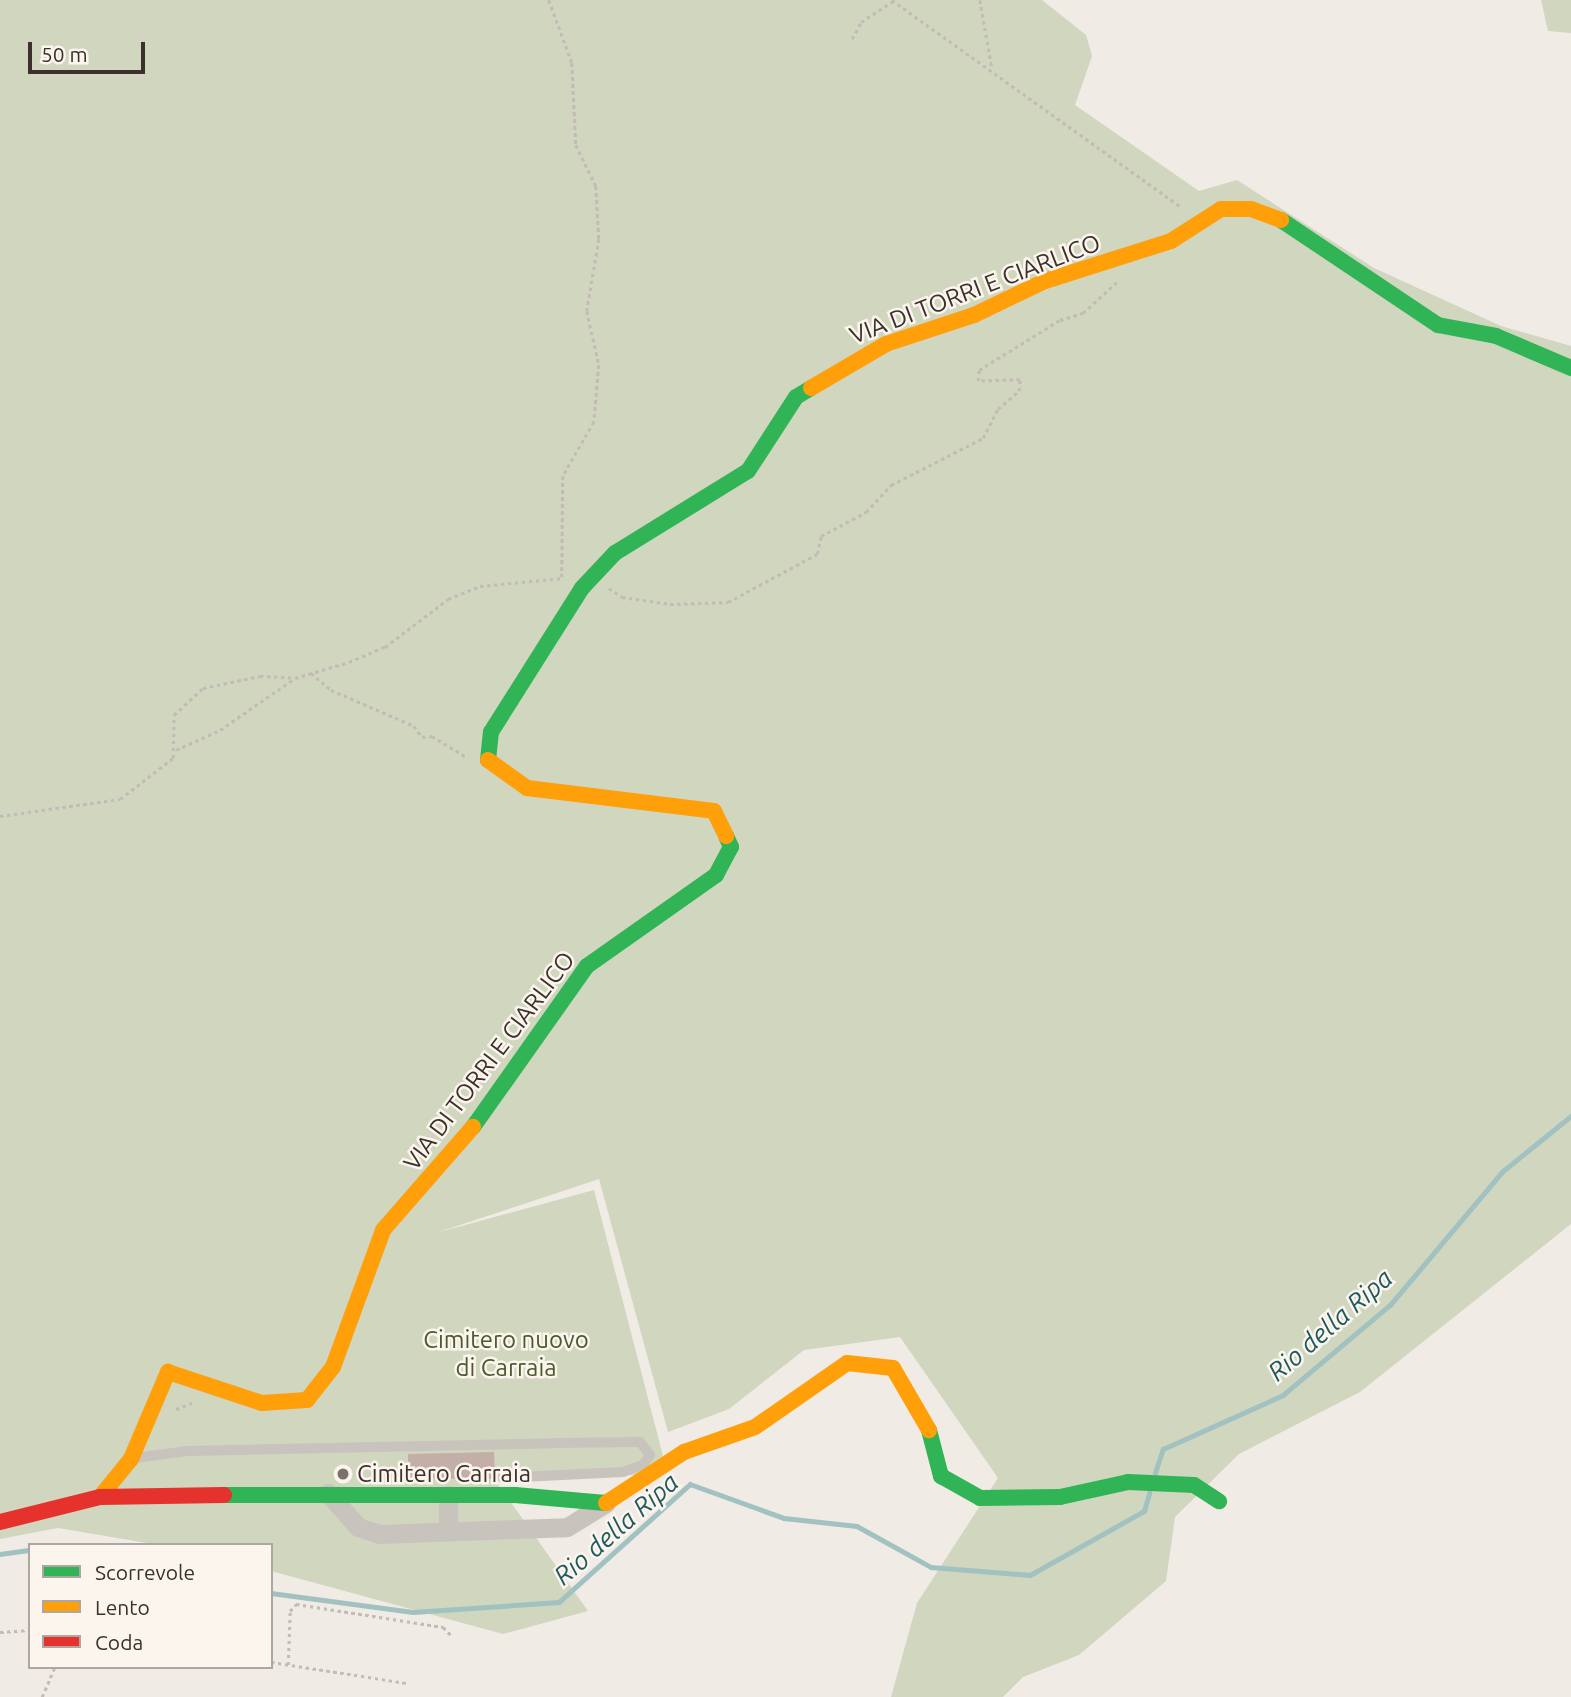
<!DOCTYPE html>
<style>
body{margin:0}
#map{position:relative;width:1571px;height:1697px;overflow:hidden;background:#f0ebe5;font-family:Ubuntu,sans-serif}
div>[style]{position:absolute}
.green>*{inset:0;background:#d1d6bf}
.stream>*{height:4.5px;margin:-2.25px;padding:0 2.25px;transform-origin:2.25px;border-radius:2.25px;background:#a1c2c1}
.building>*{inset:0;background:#c3afa7}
.path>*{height:2.5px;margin-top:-1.25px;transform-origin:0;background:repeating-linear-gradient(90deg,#c2bbb6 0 3.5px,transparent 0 7px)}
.lane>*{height:10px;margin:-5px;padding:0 5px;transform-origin:5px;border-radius:5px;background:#c9c3be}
.street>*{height:19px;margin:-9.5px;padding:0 9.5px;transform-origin:9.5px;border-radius:9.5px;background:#c9c3be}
.fast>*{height:16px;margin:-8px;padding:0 8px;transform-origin:8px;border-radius:8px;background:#30b455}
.slow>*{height:16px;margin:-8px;padding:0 8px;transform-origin:8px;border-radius:8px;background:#ff9f0a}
.jam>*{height:16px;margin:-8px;padding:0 8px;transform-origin:8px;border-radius:8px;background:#e5322d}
.dots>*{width:19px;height:19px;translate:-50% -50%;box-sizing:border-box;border:4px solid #fbf5ee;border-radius:50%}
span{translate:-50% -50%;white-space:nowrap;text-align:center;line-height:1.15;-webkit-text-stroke:5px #fbf5ee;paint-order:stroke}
.street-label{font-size:24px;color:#3b302b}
.park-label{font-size:24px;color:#4a5a2e}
.poi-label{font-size:24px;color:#3b302b}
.left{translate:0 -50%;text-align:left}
.water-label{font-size:26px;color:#1f5a5e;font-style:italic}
.legend{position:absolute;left:28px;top:1543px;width:245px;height:126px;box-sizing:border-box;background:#fbf5ee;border:2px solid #aea6a0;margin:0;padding:9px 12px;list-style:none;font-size:21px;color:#3b302b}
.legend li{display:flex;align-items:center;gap:14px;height:35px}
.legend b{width:35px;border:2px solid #aea6a0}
.scale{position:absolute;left:28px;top:42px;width:117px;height:32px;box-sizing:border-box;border:4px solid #3b302b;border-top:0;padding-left:9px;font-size:21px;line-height:24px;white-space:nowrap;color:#3b302b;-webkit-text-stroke:5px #fbf5ee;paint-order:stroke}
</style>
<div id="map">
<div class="green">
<i style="clip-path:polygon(0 0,1042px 0,1086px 35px,1092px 56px,1075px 105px,1199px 191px,1237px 180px,1374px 268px,1501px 326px,1571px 346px,1571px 1224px,1360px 1392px,1239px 1454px,1175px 1517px,1166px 1581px,1079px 1655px,1023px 1677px,1003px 1697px,891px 1697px,917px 1603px,998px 1478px,900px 1337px,804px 1350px,729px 1409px,668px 1432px,599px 1179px,436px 1233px,594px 1190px,663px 1456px,635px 1475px,495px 1480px,588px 1611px,503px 1634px,271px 1571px,271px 1545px,159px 1545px,58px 1528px,0 1539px)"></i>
<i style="clip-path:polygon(1541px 0,1571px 0,1571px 33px,1548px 31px)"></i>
</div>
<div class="stream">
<i style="left:1155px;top:1473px;width:25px;rotate:-72deg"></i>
<i style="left:1163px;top:1449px;width:132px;rotate:-24.2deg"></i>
<i style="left:1283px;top:1395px;width:140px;rotate:-40.1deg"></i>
<i style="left:1390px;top:1305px;width:175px;rotate:-49.9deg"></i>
<i style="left:1503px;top:1171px;width:87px;rotate:-39deg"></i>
<i style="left:70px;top:1545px;width:15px"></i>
<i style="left:0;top:1554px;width:30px;rotate:-8deg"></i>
<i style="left:271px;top:1593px;width:143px;rotate:7.6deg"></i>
<i style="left:413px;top:1612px;width:146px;rotate:-3.9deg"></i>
<i style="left:559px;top:1602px;width:176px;rotate:-42deg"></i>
<i style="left:690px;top:1484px;width:100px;rotate:19.9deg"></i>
<i style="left:784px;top:1518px;width:73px;rotate:6.3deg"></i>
<i style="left:857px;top:1526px;width:85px;rotate:29deg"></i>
<i style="left:931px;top:1567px;width:99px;rotate:4.6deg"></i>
<i style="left:1030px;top:1575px;width:131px;rotate:-29.3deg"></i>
<i style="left:1144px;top:1511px;width:19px;rotate:-74deg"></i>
</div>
<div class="building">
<i style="clip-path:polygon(494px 1452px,495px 1479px,408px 1478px,408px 1454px)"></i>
</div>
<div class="path">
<i style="left:549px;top:0;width:67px;rotate:69.9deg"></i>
<i style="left:572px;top:63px;width:82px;rotate:87.2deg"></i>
<i style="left:576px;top:145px;width:46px;rotate:64deg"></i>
<i style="left:596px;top:186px;width:53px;rotate:86.8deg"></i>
<i style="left:599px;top:239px;width:73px;rotate:99.5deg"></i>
<i style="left:587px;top:311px;width:55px;rotate:77.5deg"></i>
<i style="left:599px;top:365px;width:57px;rotate:95deg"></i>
<i style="left:594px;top:422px;width:62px;rotate:119.9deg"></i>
<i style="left:563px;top:476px;width:101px;rotate:90.6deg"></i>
<i style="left:892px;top:0;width:357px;rotate:35.6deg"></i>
<i style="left:980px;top:0;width:69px;rotate:80deg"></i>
<i style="left:852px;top:39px;width:19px;rotate:-62deg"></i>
<i style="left:861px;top:22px;width:38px;rotate:-33deg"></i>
<i style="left:609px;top:588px;width:16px;rotate:35deg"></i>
<i style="left:622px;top:597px;width:49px;rotate:8.3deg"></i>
<i style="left:670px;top:604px;width:58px;rotate:-2deg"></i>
<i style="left:728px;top:602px;width:101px;rotate:-28.3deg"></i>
<i style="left:817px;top:554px;width:18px;rotate:-77deg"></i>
<i style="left:821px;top:536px;width:51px;rotate:-28.1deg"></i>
<i style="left:866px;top:512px;width:37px;rotate:-47deg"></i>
<i style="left:891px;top:485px;width:103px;rotate:-27.1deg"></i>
<i style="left:983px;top:438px;width:33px;rotate:-63deg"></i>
<i style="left:998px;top:409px;width:28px;rotate:-41deg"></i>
<i style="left:1019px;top:391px;width:11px;rotate:-85deg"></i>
<i style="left:1020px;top:380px;width:42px;rotate:178.6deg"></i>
<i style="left:978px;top:381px;width:11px;rotate:-85deg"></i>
<i style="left:979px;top:370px;width:95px;rotate:-31.7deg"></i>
<i style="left:1060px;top:320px;width:24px;rotate:-17deg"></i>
<i style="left:1083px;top:313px;width:47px;rotate:-42.4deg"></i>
<i style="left:311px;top:673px;width:26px;rotate:40deg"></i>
<i style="left:331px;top:690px;width:90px;rotate:23.4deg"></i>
<i style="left:414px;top:726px;width:14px;rotate:54deg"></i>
<i style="left:422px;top:737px;width:10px;rotate:-6deg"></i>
<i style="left:432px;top:736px;width:42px;rotate:31.4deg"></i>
<i style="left:176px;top:750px;width:48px;rotate:-24.4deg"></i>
<i style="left:220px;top:730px;width:91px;rotate:-34.7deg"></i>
<i style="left:0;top:816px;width:121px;rotate:-8.1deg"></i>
<i style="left:120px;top:799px;width:67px;rotate:-37.7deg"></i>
<i style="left:173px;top:758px;width:43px;rotate:-88.7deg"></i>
<i style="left:174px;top:715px;width:40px;rotate:-43deg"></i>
<i style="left:203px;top:688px;width:58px;rotate:-11.9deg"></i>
<i style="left:260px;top:676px;width:35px;rotate:3deg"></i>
<i style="left:295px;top:678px;width:56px;rotate:-16.5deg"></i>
<i style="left:349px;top:662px;width:39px;rotate:-23deg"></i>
<i style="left:385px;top:647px;width:79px;rotate:-37.3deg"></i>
<i style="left:448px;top:599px;width:35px;rotate:-22deg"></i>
<i style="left:480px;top:586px;width:83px;rotate:-5.5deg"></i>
<i style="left:176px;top:1409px;width:17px;rotate:-21deg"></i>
<i style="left:0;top:1632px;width:30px;rotate:-4deg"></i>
<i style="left:271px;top:1662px;width:138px;rotate:8.8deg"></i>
<i style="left:288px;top:1665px;width:54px;rotate:-87.9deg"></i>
<i style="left:290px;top:1611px;width:9px;rotate:-49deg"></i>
<i style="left:296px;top:1604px;width:149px;rotate:8.9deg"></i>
<i style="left:443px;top:1627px;width:14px;rotate:45deg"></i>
<i style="left:42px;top:1697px;width:33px;rotate:-67deg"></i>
</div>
<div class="lane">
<i style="left:135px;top:1458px;width:53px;rotate:-7.5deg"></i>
<i style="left:188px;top:1451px;width:367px;rotate:-1.2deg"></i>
<i style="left:555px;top:1443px;width:85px;rotate:-0.7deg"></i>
<i style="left:640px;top:1442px;width:16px;rotate:52deg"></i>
<i style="left:650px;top:1455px;width:12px;rotate:125deg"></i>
<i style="left:643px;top:1465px;width:21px;rotate:161deg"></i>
<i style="left:623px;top:1472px;width:121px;rotate:177.2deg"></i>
</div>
<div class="street">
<i style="left:328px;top:1493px;width:45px;rotate:48.6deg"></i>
<i style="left:358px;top:1527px;width:23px;rotate:18deg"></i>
<i style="left:380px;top:1534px;width:187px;rotate:-2.1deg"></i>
<i style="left:567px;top:1527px;width:46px;rotate:-31.6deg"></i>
<i style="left:448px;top:1531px;width:36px;rotate:-90deg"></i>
</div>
<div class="fast">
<i style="left:1281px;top:220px;width:189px;rotate:33.8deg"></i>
<i style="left:1438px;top:325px;width:59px;rotate:10.7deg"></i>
<i style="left:1496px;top:336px;width:82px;rotate:23.1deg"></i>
<i style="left:488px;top:760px;width:28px;rotate:-84deg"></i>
<i style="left:491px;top:732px;width:170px;rotate:-57.7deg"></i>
<i style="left:582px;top:588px;width:48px;rotate:-46.7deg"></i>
<i style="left:615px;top:553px;width:156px;rotate:-31.7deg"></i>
<i style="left:748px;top:471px;width:88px;rotate:-57deg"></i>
<i style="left:796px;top:397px;width:17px;rotate:-31deg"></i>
<i style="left:473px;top:1127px;width:197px;rotate:-54.7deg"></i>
<i style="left:587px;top:966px;width:158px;rotate:-35.2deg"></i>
<i style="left:716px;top:875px;width:32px;rotate:-62deg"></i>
<i style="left:731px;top:847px;width:12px;rotate:-114deg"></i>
<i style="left:929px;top:1430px;width:48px;rotate:75.4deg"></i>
<i style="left:941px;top:1476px;width:45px;rotate:29.4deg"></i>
<i style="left:980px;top:1498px;width:80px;rotate:-0.7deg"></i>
<i style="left:1060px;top:1497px;width:70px;rotate:-12.4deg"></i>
<i style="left:1128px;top:1482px;width:66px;rotate:2.6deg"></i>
<i style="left:1194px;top:1485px;width:30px;rotate:33deg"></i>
<i style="left:224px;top:1495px;width:291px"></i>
<i style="left:515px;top:1495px;width:91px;rotate:5deg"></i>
</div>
<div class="slow">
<i style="left:811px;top:388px;width:87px;rotate:-30.4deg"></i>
<i style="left:886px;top:344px;width:93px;rotate:-18.2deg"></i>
<i style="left:974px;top:315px;width:79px;rotate:-25.6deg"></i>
<i style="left:1045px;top:281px;width:132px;rotate:-17.6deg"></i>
<i style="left:1171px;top:241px;width:59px;rotate:-32.6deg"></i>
<i style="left:1221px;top:209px;width:30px"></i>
<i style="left:1251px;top:209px;width:32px;rotate:20deg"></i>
<i style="left:488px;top:760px;width:48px;rotate:35.7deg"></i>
<i style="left:527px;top:788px;width:188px;rotate:7deg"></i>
<i style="left:714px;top:811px;width:28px;rotate:64deg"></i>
<i style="left:100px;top:1497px;width:49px;rotate:-50.8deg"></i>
<i style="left:131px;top:1459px;width:95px;rotate:-67deg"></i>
<i style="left:168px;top:1372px;width:99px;rotate:18.3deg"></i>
<i style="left:262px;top:1403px;width:45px;rotate:-3.8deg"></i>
<i style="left:307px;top:1400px;width:42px;rotate:-51.8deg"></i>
<i style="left:333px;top:1367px;width:146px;rotate:-69.9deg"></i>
<i style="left:383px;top:1230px;width:137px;rotate:-48.9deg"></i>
<i style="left:606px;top:1503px;width:93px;rotate:-33.2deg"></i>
<i style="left:684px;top:1452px;width:75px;rotate:-19.4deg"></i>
<i style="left:755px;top:1427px;width:112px;rotate:-34.8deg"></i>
<i style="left:847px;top:1363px;width:46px;rotate:6.2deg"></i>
<i style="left:893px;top:1368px;width:72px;rotate:59.9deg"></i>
</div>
<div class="jam">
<i style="left:0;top:1522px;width:103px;rotate:-14deg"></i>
<i style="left:100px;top:1497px;width:124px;rotate:-0.9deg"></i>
</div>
<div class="dots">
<i style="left:343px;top:1474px;background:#7a716c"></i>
</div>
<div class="street-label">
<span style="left:975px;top:289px;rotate:-21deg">VIA DI TORRI E CIARLICO</span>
<span style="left:489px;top:1061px;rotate:-53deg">VIA DI TORRI E CIARLICO</span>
</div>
<div class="park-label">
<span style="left:506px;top:1354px">Cimitero nuovo<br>di Carraia</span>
</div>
<div class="poi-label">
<span class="left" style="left:357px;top:1474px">Cimitero Carraia</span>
</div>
<div class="water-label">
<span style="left:1330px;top:1325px;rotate:-41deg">Rio della Ripa</span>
<span style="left:616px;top:1529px;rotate:-41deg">Rio della Ripa</span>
</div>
<ul class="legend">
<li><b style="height:9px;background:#30b455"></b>Scorrevole</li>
<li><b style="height:9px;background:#ff9f0a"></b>Lento</li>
<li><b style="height:9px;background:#e5322d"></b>Coda</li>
</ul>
<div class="scale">50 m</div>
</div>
